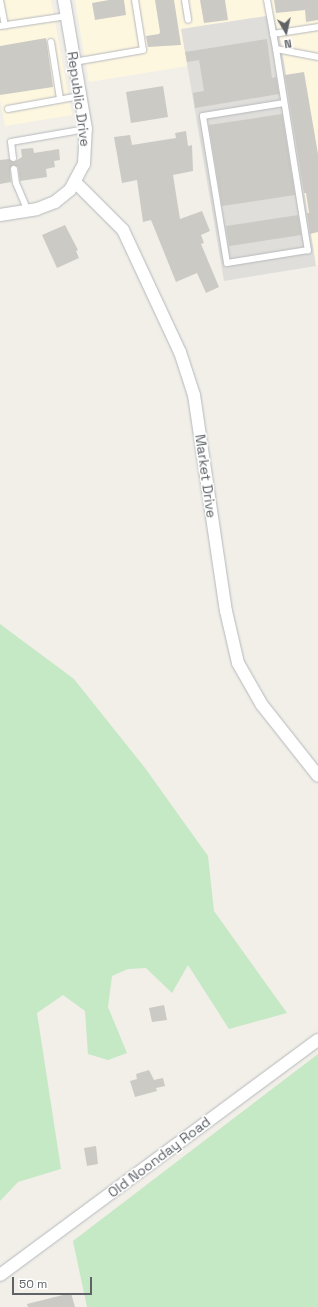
<!DOCTYPE html>
<style>
body{margin:0}
#map{position:relative;width:318px;height:1307px;overflow:hidden;background:#f1efe8;font-family:"Space Grotesk",sans-serif}
div>[style]{position:absolute}
.commercial>*{inset:0;background:#fef7e0}
.industrial>*{inset:0;background:#e0deda}
.green>*{inset:0;background:#c5e8c5}
.building>*{inset:0;background:#cccac5}
.roads{filter:drop-shadow(0 0 1px #b5b8bc) drop-shadow(0 0 1px #b5b8bc)}
.lane>*{height:6px;margin:-3px;padding:0 3px;transform-origin:3px;border-radius:3px;background:#fff}
.street>*{height:12px;margin:-6px;padding:0 6px;transform-origin:6px;border-radius:6px;background:#fff}
span{translate:-50% -50%;white-space:nowrap;text-align:center;line-height:1.15;-webkit-text-stroke:3px #fff;paint-order:stroke}
.street-label{font-size:14px;color:#5f6368}
.north{position:absolute;left:266px;top:12px;width:40px;height:40px;-webkit-text-stroke:3px #fff;paint-order:stroke;rotate:171deg;font-size:11px;font-weight:700;line-height:16px;text-align:center;color:#5f6368}
.north::after{content:'';display:block;margin:auto;width:14px;height:18px;background:#5f6368;clip-path:polygon(50% 0,100% 100%,50% 72%,0 100%)}
.scale{position:absolute;left:12px;top:1277px;width:80px;height:18px;box-sizing:border-box;border:2px solid #5f6368;border-top:0;padding-left:5px;font-size:12px;line-height:14px;white-space:nowrap;color:#5f6368;-webkit-text-stroke:3px #fff;paint-order:stroke}
</style>
<div id="map">
<div class="commercial">
<i style="clip-path:polygon(0 0,51px 0,72px 115px,5px 126px,0 99px)"></i>
<i style="clip-path:polygon(75px 0,318px 0,318px 266px,316px 266px,281px 43px,273px 15px,182px 29px,188px 66px,89px 82px)"></i>
</div>
<div class="industrial">
<i style="clip-path:polygon(273px 15px,281px 43px,316px 266px,224px 281px,181px 29px)"></i>
</div>
<div class="green">
<i style="clip-path:polygon(0 624px,74px 679px,145px 768px,208px 856px,214px 911px,287px 1013px,229px 1029px,188px 965px,172px 993px,146px 968px,128px 969px,112px 976px,108px 1007px,127px 1053px,108px 1060px,88px 1054px,85px 1011px,63px 995px,37px 1013px,61px 1169px,18px 1182px,0 1201px)"></i>
<i style="clip-path:polygon(318px 1054px,318px 1307px,87px 1307px,73px 1241px)"></i>
</div>
<div class="building">
<i style="clip-path:polygon(109px 0,124px 0,126px 15px,95px 20px,92px 3px)"></i>
<i style="clip-path:polygon(155px 0,174px 0,181px 45px,148px 47px,146px 36px,159px 34px,160px 32px)"></i>
<i style="clip-path:polygon(200px 0,225px 0,228px 20px,204px 23px)"></i>
<i style="clip-path:polygon(274px 0,318px 0,318px 20px,306px 22px,305px 10px,276px 13px)"></i>
<i style="clip-path:polygon(46px 38px,53px 87px,0 95px,0 46px)"></i>
<i style="clip-path:polygon(267px 39px,272px 78px,276px 77px,279px 94px,195px 108px,193px 93px,204px 91px,199px 60px,187px 62px,185px 52px)"></i>
<i style="clip-path:polygon(304px 72px,318px 154px,318px 232px,310px 234px,307px 213px,309px 213px,306px 193px,304px 193px,285px 75px)"></i>
<i style="clip-path:polygon(163px 86px,168px 117px,131px 123px,126px 92px)"></i>
<i style="clip-path:polygon(282px 114px,295px 195px,222px 206px,209px 125px)"></i>
<i style="clip-path:polygon(186px 131px,188px 146px,192px 145px,193px 171px,173px 175px,180px 219px,202px 211px,210px 231px,201px 235px,204px 243px,201px 244px,219px 287px,206px 293px,197px 273px,176px 282px,151px 220px,143px 222px,137px 180px,122px 183px,114px 137px,130px 135px,132px 145px,176px 138px,175px 133px)"></i>
<i style="clip-path:polygon(33px 148px,34px 153px,59px 149px,60px 160px,54px 161px,55px 167px,46px 169px,47px 177px,20px 181px,18px 167px,13px 165px,10px 169px,11px 182px,0 184px,0 160px,9px 159px,14px 162px,22px 157px,21px 149px)"></i>
<i style="clip-path:polygon(298px 215px,301px 235px,229px 246px,226px 226px)"></i>
<i style="clip-path:polygon(65px 225px,78px 250px,76px 251px,79px 258px,57px 268px,42px 235px)"></i>
<i style="clip-path:polygon(164px 1005px,167px 1020px,152px 1022px,149px 1008px)"></i>
<i style="clip-path:polygon(149px 1070px,154px 1080px,163px 1078px,165px 1086px,156px 1088px,157px 1091px,135px 1097px,130px 1081px,137px 1079px,136px 1074px)"></i>
<i style="clip-path:polygon(96px 1146px,98px 1164px,87px 1166px,84px 1148px)"></i>
<i style="clip-path:polygon(71px 1293px,75px 1307px,28px 1307px,27px 1304px)"></i>
</div>
<div class="roads">
<div class="lane">
<i style="left:0;top:0;width:26px;rotate:79deg"></i>
<i style="left:185px;top:0;width:20px;rotate:81deg"></i>
<i style="left:267px;top:0;width:50px;rotate:79.6deg"></i>
<i style="left:276px;top:49px;width:43px;rotate:10.8deg"></i>
<i style="left:0;top:26px;width:68px;rotate:-8.5deg"></i>
<i style="left:273px;top:34px;width:46px;rotate:-8.8deg"></i>
<i style="left:51px;top:42px;width:58px;rotate:81deg"></i>
<i style="left:276px;top:49px;width:204px;rotate:81deg"></i>
<i style="left:308px;top:250px;width:82px;rotate:170.9deg"></i>
<i style="left:227px;top:263px;width:149px;rotate:-99.3deg"></i>
<i style="left:203px;top:116px;width:82px;rotate:-9.1deg"></i>
<i style="left:74px;top:62px;width:70px;rotate:-9.9deg"></i>
<i style="left:143px;top:50px;width:51px;rotate:-99.1deg"></i>
<i style="left:8px;top:109px;width:73px;rotate:-10.2deg"></i>
<i style="left:13px;top:158px;width:16px;rotate:-97deg"></i>
<i style="left:11px;top:142px;width:76px;rotate:-9.8deg"></i>
<i style="left:14px;top:169px;width:14px;rotate:82deg"></i>
<i style="left:16px;top:183px;width:30px;rotate:67deg"></i>
</div>
<div class="street">
<i style="left:75px;top:182px;width:68px;rotate:45deg"></i>
<i style="left:123px;top:230px;width:135px;rotate:65deg"></i>
<i style="left:180px;top:352px;width:45px;rotate:72deg"></i>
<i style="left:194px;top:395px;width:218px;rotate:81.6deg"></i>
<i style="left:226px;top:611px;width:53px;rotate:77deg"></i>
<i style="left:238px;top:663px;width:48px;rotate:60.3deg"></i>
<i style="left:262px;top:705px;width:90px;rotate:51.7deg"></i>
<i style="left:0;top:215px;width:37px;rotate:-9deg"></i>
<i style="left:37px;top:209px;width:19px;rotate:-21deg"></i>
<i style="left:55px;top:202px;width:19px;rotate:-39deg"></i>
<i style="left:70px;top:190px;width:30px;rotate:-62deg"></i>
<i style="left:84px;top:164px;width:35px;rotate:-87deg"></i>
<i style="left:86px;top:129px;width:131px;rotate:-99.7deg"></i>
<i style="left:0;top:1275px;width:395px;rotate:-36.5deg"></i>
</div>
</div>
<div class="street-label">
<span style="left:79px;top:99px;rotate:82deg">Republic Drive</span>
<span style="left:206px;top:476px;rotate:82deg">Market Drive</span>
<span style="left:159px;top:1157px;rotate:-37deg">Old Noonday Road</span>
</div>
<div class="north">N</div>
<div class="scale">50 m</div>
</div>
